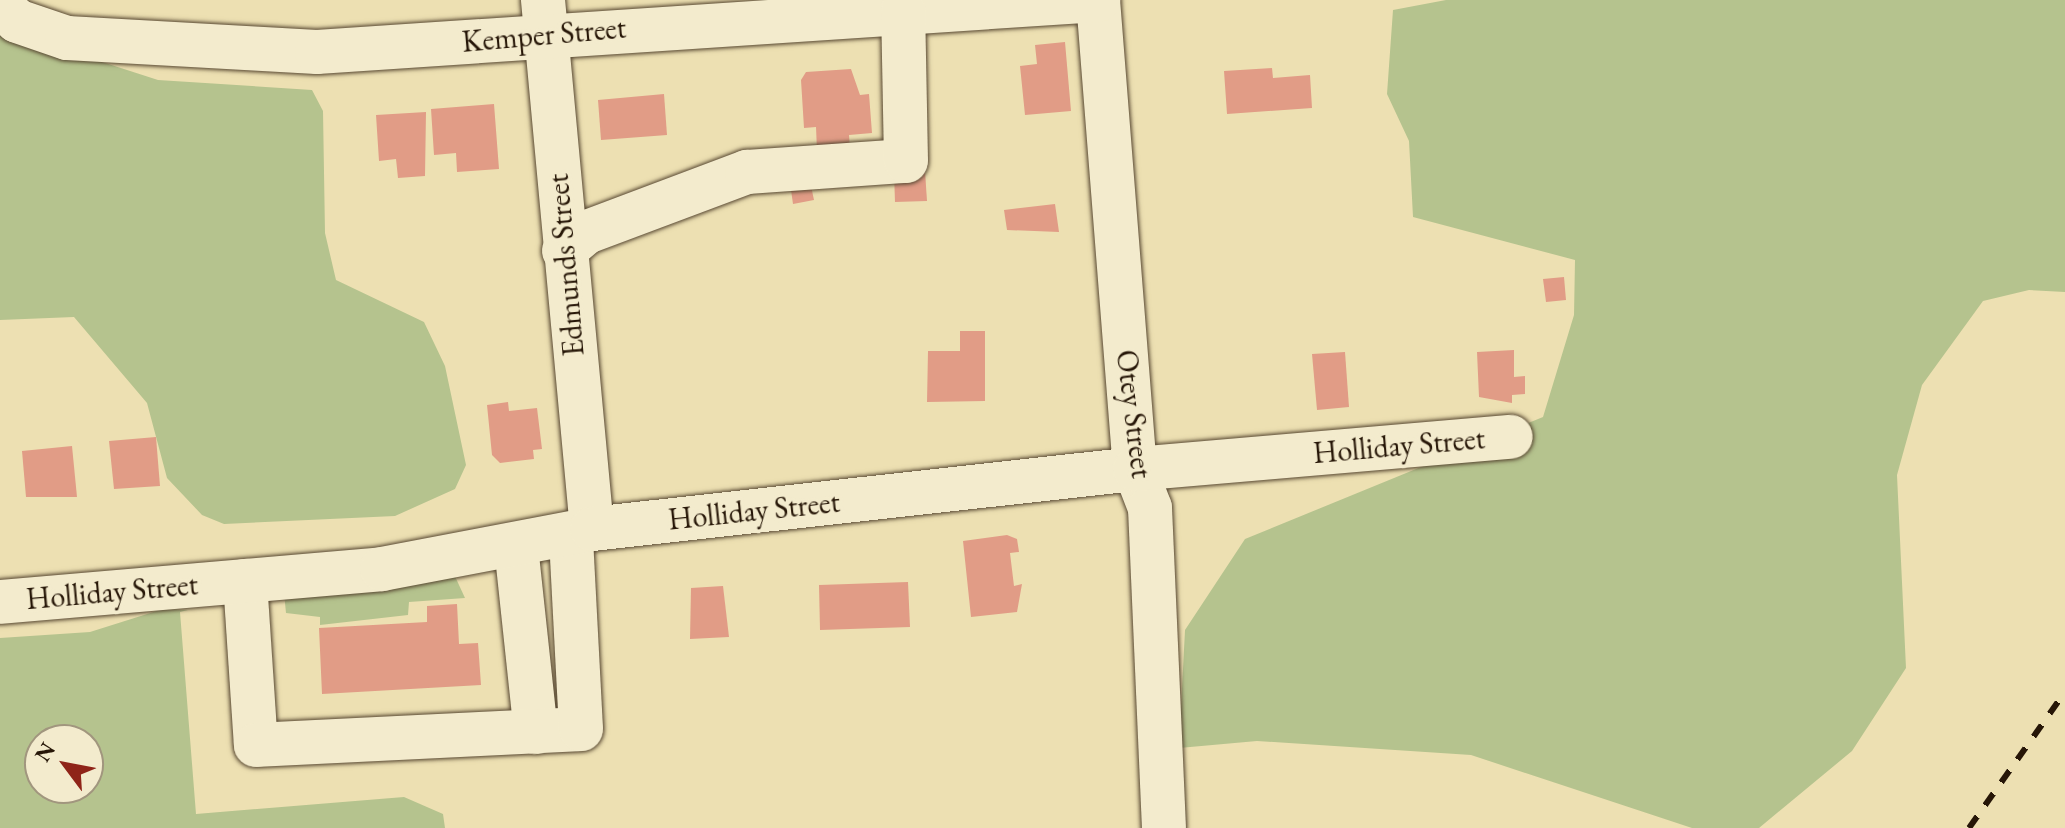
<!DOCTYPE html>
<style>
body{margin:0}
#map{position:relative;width:2065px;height:828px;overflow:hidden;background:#ede0b2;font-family:"EB Garamond",serif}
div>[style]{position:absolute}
.green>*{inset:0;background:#b5c38e}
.building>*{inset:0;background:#e19c86}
.roads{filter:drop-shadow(0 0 2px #584832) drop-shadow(0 0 2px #584832)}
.minor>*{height:44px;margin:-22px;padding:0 22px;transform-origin:22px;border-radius:22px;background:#f3ebcd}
.rail>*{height:6px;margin-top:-3px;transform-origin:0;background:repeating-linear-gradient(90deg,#261607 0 14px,transparent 0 28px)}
span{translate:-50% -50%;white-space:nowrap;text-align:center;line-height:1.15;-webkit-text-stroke:7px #f3ebcd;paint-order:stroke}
.street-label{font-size:30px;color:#261607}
.north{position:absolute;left:24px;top:724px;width:80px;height:80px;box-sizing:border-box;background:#f3ebcd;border:2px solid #a1967e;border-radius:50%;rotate:302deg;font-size:22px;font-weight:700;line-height:32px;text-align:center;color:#261607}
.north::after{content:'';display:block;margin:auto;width:28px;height:36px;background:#8f2418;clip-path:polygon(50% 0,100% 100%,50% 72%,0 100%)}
</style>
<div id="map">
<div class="green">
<i style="clip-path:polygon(1446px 0,2065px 0,2065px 292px,2029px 290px,1983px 301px,1922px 385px,1897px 475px,1906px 668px,1852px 751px,1759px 828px,1692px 828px,1471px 755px,1257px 741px,1179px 748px,1185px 630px,1245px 539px,1543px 417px,1574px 315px,1575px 260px,1413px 217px,1409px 141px,1387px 94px,1393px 10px)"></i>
<i style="clip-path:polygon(0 29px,158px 80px,312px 90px,323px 111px,325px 233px,336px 280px,424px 322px,445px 366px,466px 465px,455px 489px,395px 516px,224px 524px,202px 515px,167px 478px,147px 403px,74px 317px,0 320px)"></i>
<i style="clip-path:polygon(453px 572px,465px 598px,409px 602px,408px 615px,320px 625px,320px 617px,286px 613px,284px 593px)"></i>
<i style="clip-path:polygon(evenodd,163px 609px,188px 610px,180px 612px,196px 814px,404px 797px,443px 814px,445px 828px,0 828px,0 638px,90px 632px,163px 609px,40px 740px,88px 740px,88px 788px,40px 788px,40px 740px)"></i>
</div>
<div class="building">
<i style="clip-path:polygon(1065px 42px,1071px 111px,1025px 115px,1020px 66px,1037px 64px,1035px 45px)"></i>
<i style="clip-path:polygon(1272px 68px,1273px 78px,1310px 75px,1312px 108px,1227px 114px,1224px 71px)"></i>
<i style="clip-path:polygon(851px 69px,860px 95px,869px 94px,872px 133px,849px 135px,850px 149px,817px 151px,816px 127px,804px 128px,801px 80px,806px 72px)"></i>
<i style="clip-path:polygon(664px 94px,667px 135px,601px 140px,598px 100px)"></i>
<i style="clip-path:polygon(494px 104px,499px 169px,457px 172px,456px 153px,434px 155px,431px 109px)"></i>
<i style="clip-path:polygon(426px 112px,425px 176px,398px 178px,396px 159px,379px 161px,376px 115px)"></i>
<i style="clip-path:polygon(925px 171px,927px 201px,895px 202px,894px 173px)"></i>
<i style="clip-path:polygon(811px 186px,814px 200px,793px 204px,791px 190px)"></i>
<i style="clip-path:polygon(1055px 204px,1059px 232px,1007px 230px,1004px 210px)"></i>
<i style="clip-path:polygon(1564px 277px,1566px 300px,1546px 302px,1543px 279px)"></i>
<i style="clip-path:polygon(960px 331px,985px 331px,985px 401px,927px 402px,928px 351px,960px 351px)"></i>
<i style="clip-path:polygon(1514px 350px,1514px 377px,1525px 376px,1525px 394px,1512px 395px,1512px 403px,1479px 397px,1477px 352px)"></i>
<i style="clip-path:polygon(1345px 352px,1349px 407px,1317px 410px,1312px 354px)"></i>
<i style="clip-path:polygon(508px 402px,509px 411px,537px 408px,542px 449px,533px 450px,534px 459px,500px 463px,492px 455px,487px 405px)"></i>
<i style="clip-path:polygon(156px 437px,160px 486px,114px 489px,109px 441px)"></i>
<i style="clip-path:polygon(72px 446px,77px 497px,26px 497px,22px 451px)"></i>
<i style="clip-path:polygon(1007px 535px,1017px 539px,1019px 552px,1010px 553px,1014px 586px,1022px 584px,1017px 612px,971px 617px,963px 541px)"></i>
<i style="clip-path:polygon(908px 582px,910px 627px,820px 630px,819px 585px)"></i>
<i style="clip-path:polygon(723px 586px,729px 637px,690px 639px,691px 588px)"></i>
<i style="clip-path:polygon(457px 604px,459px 644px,478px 643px,481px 685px,322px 694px,319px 628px,427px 622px,427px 606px)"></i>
</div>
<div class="roads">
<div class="minor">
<i style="left:543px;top:0;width:531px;rotate:84.71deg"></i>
<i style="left:1098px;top:0;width:470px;rotate:85.5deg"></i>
<i style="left:1135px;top:469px;width:42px;rotate:69deg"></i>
<i style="left:1150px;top:508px;width:320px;rotate:87.5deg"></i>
<i style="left:0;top:5px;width:23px;rotate:43deg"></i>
<i style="left:17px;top:21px;width:53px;rotate:18.8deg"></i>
<i style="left:67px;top:38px;width:250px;rotate:3.2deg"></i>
<i style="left:317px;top:52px;width:783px;rotate:-3.81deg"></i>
<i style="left:564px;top:251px;width:30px;rotate:-40deg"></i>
<i style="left:587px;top:232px;width:171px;rotate:-20.6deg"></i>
<i style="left:747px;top:172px;width:159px;rotate:-4deg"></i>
<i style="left:906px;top:161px;width:151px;rotate:-91.1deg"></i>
<i style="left:516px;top:546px;width:187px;rotate:83.9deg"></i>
<i style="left:245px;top:581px;width:164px;rotate:86.2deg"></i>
<i style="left:256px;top:745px;width:325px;rotate:-2.8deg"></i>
<i style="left:581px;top:729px;width:194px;rotate:-93deg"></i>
<i style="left:0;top:602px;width:383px;rotate:-4.9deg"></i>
<i style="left:382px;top:569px;width:214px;rotate:-10.8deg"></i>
<i style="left:592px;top:529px;width:546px;rotate:-6.31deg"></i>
<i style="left:1135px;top:469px;width:377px;rotate:-4.9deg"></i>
</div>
</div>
<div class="rail">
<i style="left:1969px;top:828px;width:166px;rotate:-54.8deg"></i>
</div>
<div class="street-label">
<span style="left:544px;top:35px;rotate:-5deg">Kemper Street</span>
<span style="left:566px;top:265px;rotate:-95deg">Edmunds Street</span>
<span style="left:1134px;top:414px;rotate:83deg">Otey Street</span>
<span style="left:1399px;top:446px;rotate:-5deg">Holliday Street</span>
<span style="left:754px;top:511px;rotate:-6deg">Holliday Street</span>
<span style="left:112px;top:592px;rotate:-5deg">Holliday Street</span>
</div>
<div class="north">N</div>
</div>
